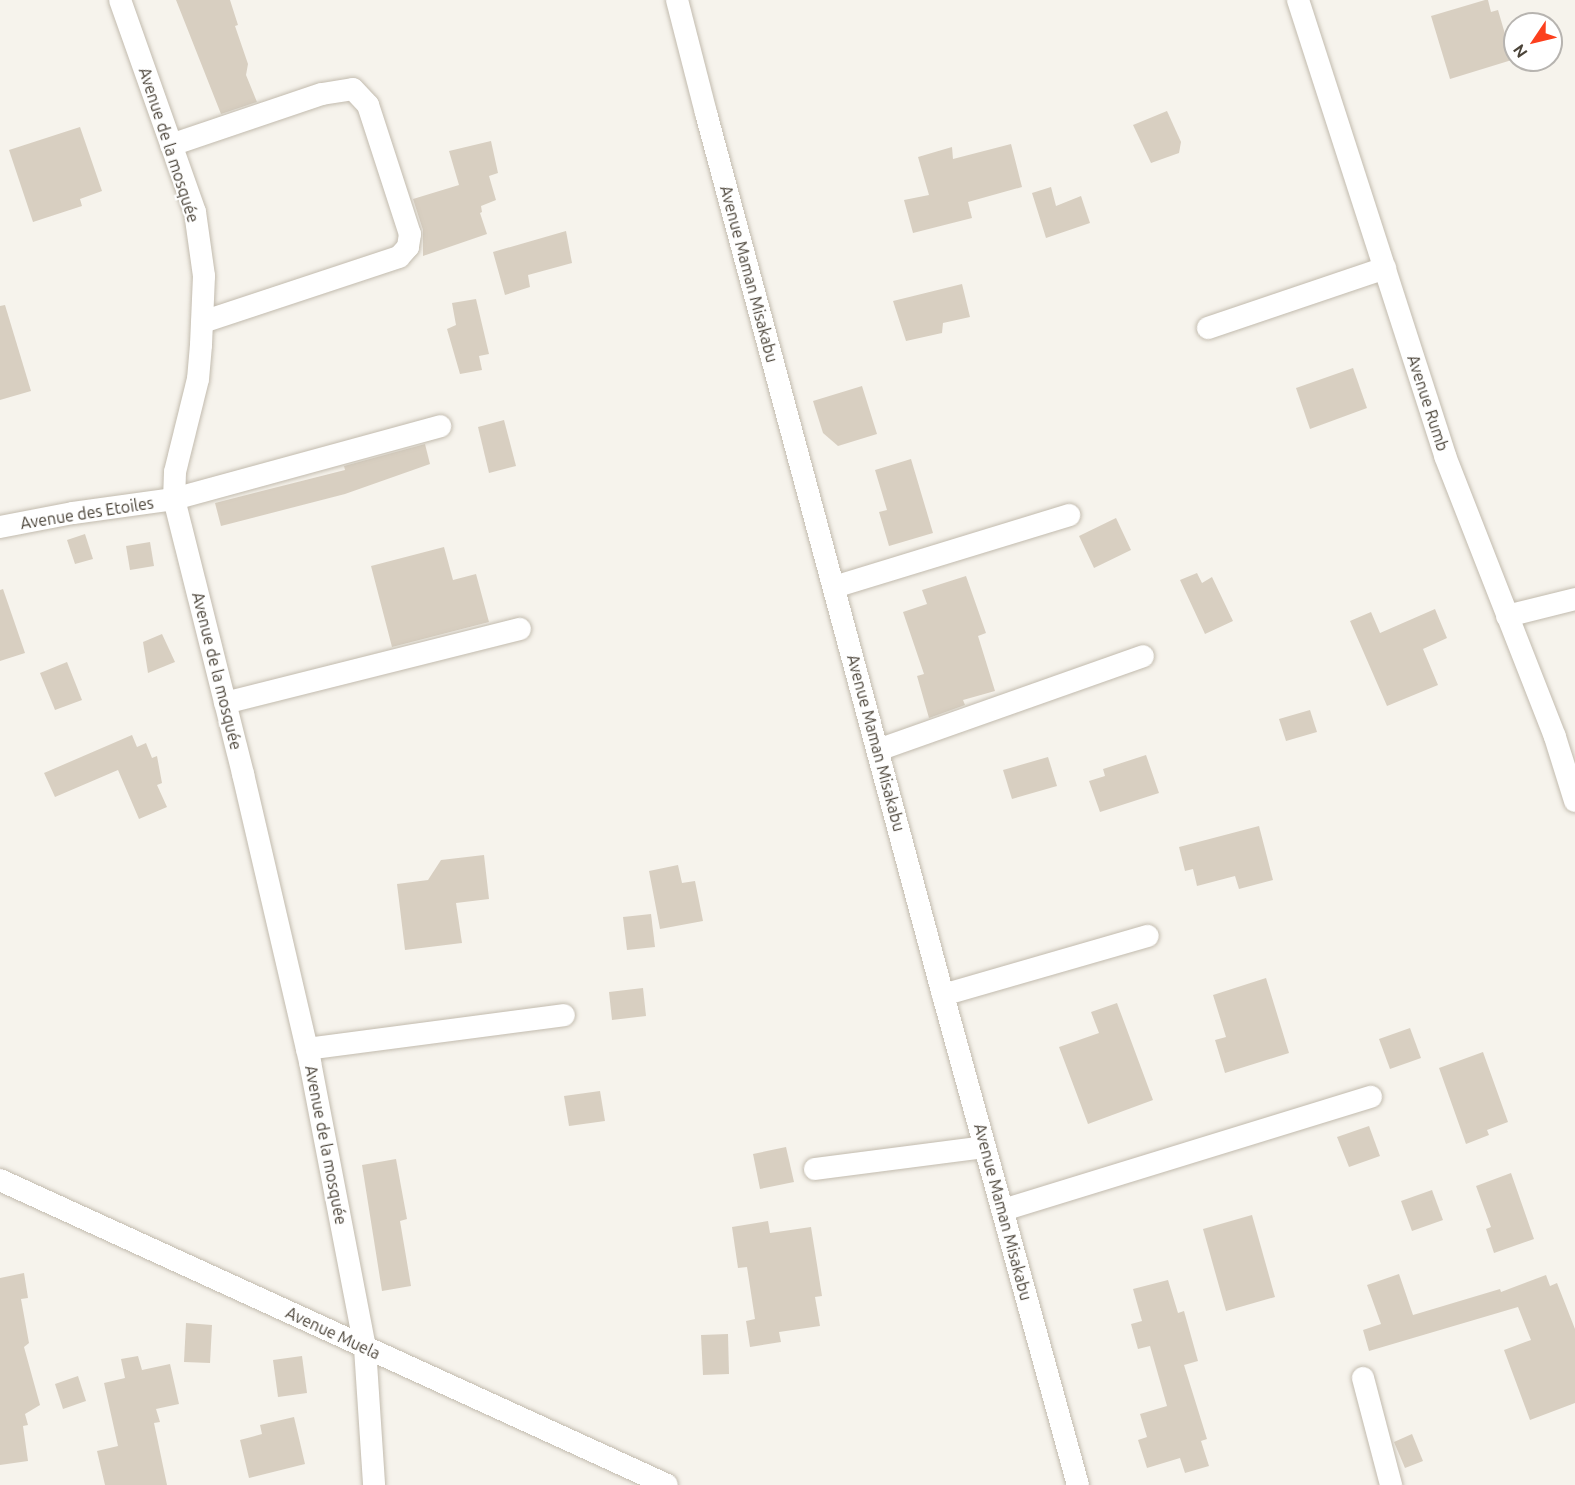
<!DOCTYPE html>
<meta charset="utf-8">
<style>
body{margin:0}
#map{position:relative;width:1575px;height:1485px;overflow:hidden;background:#f6f3ec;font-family:Ubuntu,sans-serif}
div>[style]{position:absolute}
.building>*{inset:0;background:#d8cfc1}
.roads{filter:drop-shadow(0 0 2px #c2bbae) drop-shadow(0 0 2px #c2bbae)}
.minor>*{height:22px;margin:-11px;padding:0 11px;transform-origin:11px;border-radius:11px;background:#fff}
span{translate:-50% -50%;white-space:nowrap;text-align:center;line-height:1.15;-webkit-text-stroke:4.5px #fff;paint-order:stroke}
.street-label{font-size:16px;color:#4b4439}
.north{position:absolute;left:1503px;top:12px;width:60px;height:60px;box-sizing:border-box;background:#fff;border:2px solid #b7b4b0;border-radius:50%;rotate:235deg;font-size:16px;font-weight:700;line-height:24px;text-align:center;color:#4b4439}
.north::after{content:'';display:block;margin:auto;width:21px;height:27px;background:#fc3f1d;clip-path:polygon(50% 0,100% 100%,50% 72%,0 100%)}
</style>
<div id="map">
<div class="building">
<i style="clip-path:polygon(176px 0,230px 0,238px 25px,235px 26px,248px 64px,246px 75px,257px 102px,221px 114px)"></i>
<i style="clip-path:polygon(1485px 0,1488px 0,1491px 12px,1498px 10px,1505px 34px,1515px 32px,1515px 59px,1450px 79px,1431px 16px)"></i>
<i style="clip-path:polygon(1167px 111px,1181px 142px,1179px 153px,1151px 163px,1133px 125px)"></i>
<i style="clip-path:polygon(80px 127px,102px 191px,80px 199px,82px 206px,33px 222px,9px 150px)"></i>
<i style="clip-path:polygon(491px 141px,498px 173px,489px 176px,496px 200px,481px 206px,482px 212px,480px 213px,487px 234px,423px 256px,423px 230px,413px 199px,459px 185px,449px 151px)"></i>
<i style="clip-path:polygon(1011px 144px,1022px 187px,968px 202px,972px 218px,913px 233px,904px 200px,929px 195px,918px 157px,952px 147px,953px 159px)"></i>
<i style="clip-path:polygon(1051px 187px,1056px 206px,1081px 196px,1090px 223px,1046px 238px,1032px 193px)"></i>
<i style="clip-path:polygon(566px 231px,572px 263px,528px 275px,530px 287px,505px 295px,493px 252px)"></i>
<i style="clip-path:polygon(962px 284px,970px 317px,943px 323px,942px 333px,906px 341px,893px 301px)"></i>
<i style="clip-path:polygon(476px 299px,489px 354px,479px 356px,482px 370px,460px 374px,447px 329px,456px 325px,452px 303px)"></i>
<i style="clip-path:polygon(5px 305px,31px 391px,0 400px,0 306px)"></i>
<i style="clip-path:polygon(1353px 368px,1367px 408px,1310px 429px,1296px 388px)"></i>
<i style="clip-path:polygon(862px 386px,877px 434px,838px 446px,823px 433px,813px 401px)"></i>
<i style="clip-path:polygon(504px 420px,516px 466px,489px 473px,478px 427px)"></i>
<i style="clip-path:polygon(425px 444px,430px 464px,345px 494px,221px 526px,215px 503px,345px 470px,344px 466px)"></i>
<i style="clip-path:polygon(911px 459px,933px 533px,889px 546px,879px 512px,887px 510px,875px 470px)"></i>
<i style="clip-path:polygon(1116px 518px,1131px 550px,1094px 568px,1079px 536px)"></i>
<i style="clip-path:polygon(85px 534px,93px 559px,75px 564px,67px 540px)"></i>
<i style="clip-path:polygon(150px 542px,154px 566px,130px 570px,126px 546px)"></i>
<i style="clip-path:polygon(444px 547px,453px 580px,476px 574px,489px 622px,392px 647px,371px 566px)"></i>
<i style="clip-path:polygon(1197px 573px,1202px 583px,1212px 577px,1233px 621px,1205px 634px,1180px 580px)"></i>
<i style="clip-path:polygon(966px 576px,986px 633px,978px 636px,995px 691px,963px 700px,965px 705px,929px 718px,917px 676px,924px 674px,903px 612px,927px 604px,922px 590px)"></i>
<i style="clip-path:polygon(3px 589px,25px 653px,0 661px,0 590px)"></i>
<i style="clip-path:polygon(1435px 609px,1447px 638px,1423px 649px,1438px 685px,1387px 706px,1350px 621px,1371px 612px,1380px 633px)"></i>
<i style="clip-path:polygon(162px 634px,175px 662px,148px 673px,143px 642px)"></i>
<i style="clip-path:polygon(67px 662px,82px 700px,55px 710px,40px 673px)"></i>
<i style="clip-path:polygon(1310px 710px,1317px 732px,1286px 741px,1279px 719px)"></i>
<i style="clip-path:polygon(132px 735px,137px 747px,146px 743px,152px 758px,157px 756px,162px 783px,157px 785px,167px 807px,139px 819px,118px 770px,55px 797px,44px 773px)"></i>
<i style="clip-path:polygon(1146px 755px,1159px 793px,1100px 812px,1089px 781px,1105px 776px,1103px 769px)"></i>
<i style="clip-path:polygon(1048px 757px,1057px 786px,1012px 799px,1003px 770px)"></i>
<i style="clip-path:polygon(1259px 826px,1273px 880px,1239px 889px,1235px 876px,1197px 886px,1193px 869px,1185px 871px,1179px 847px)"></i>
<i style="clip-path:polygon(484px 855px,489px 899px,456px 903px,462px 943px,405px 950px,397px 884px,428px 880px,441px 860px)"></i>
<i style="clip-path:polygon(678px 865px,682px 883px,695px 881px,703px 921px,660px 929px,649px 871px)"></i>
<i style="clip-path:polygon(651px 914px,655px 947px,627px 950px,623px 917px)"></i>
<i style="clip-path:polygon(1266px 978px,1289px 1053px,1225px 1073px,1215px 1040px,1226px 1037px,1213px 995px)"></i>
<i style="clip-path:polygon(643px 988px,646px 1016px,612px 1020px,609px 992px)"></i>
<i style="clip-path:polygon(1117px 1003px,1153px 1100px,1088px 1124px,1059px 1047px,1099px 1033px,1091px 1012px)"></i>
<i style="clip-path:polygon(1410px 1028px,1421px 1058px,1390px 1069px,1379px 1039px)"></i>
<i style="clip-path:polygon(1483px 1052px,1508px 1122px,1487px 1130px,1489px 1135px,1466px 1144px,1439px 1068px)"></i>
<i style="clip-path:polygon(600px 1091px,605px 1121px,569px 1126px,564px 1096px)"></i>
<i style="clip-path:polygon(1369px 1126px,1380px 1156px,1349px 1167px,1337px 1137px)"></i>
<i style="clip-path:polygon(786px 1147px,794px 1182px,760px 1189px,753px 1154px)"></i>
<i style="clip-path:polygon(396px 1159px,407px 1219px,400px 1221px,411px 1286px,382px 1291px,362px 1165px)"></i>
<i style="clip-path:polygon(1511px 1173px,1534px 1239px,1494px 1253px,1486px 1229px,1491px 1227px,1476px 1186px)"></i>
<i style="clip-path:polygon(1432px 1190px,1443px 1220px,1412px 1231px,1401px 1201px)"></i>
<i style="clip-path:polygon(1252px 1215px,1275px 1297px,1226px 1311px,1203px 1229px)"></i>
<i style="clip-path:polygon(768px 1221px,770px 1233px,811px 1227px,822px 1296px,815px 1297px,820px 1326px,779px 1332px,781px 1342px,750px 1347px,746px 1321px,755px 1319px,747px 1267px,738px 1268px,732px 1227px)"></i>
<i style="clip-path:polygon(24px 1273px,28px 1298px,21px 1299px,29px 1343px,24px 1347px,40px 1405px,25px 1414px,28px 1425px,23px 1426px,28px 1461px,0 1465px,0 1278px)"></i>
<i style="clip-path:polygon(1399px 1274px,1413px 1315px,1500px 1289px,1501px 1292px,1546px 1275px,1550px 1286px,1557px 1283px,1575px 1329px,1575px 1403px,1530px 1420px,1504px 1350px,1531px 1340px,1518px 1307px,1369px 1351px,1363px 1330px,1381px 1324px,1367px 1285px)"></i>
<i style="clip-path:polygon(1168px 1280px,1178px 1313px,1184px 1311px,1198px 1361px,1184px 1365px,1207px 1439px,1201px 1441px,1209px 1466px,1185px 1473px,1180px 1458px,1147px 1468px,1138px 1440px,1147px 1437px,1140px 1414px,1167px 1406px,1150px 1346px,1138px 1349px,1131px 1324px,1142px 1321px,1133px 1289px)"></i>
<i style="clip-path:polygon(186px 1323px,212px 1325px,210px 1363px,184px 1362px)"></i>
<i style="clip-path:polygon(728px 1334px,729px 1374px,703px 1375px,701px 1335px)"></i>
<i style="clip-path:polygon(138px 1356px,142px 1370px,170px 1364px,179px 1404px,156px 1409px,160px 1422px,154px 1423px,167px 1485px,105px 1485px,97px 1451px,118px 1446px,104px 1383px,125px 1378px,121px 1359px)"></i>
<i style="clip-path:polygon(302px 1356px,307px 1393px,278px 1397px,273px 1360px)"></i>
<i style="clip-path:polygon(78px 1376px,86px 1401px,63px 1409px,55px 1384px)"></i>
<i style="clip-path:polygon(294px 1417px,305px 1464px,249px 1478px,240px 1440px,262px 1434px,260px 1425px)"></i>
<i style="clip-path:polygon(1412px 1434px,1423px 1461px,1405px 1468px,1394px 1442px)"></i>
</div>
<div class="roads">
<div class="minor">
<i style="left:120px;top:0;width:225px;rotate:70.5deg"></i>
<i style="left:195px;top:212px;width:65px;rotate:82deg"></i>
<i style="left:204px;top:276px;width:69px;rotate:92.5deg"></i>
<i style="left:201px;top:345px;width:34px;rotate:95deg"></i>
<i style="left:198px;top:379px;width:96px;rotate:103.9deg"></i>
<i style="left:175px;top:472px;width:27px;rotate:92deg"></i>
<i style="left:174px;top:499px;width:284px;rotate:75.9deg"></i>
<i style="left:243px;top:774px;width:296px;rotate:76.9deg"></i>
<i style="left:310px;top:1062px;width:291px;rotate:79.1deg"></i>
<i style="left:365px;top:1348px;width:137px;rotate:86.2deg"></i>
<i style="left:677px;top:0;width:117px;rotate:75.6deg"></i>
<i style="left:706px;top:113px;width:913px;rotate:74.96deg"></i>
<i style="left:943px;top:995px;width:508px;rotate:74.6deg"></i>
<i style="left:1298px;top:0;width:479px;rotate:72.1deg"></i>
<i style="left:1445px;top:456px;width:302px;rotate:68.6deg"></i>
<i style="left:1555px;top:737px;width:67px;rotate:72.6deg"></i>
<i style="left:171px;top:145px;width:159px;rotate:-18.7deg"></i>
<i style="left:322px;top:94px;width:31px;rotate:-9deg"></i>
<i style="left:353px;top:89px;width:22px;rotate:47deg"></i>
<i style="left:368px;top:105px;width:136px;rotate:72deg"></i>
<i style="left:410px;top:234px;width:13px;rotate:99deg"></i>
<i style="left:408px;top:247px;width:13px;rotate:132deg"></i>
<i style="left:399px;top:257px;width:207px;rotate:161.7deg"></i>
<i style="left:1208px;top:328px;width:187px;rotate:-18.7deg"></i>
<i style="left:0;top:527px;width:74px;rotate:-10.9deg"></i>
<i style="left:73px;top:513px;width:102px;rotate:-7.9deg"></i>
<i style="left:174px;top:499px;width:276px;rotate:-15.3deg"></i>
<i style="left:834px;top:587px;width:246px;rotate:-17deg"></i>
<i style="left:1507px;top:616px;width:70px;rotate:-14deg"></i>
<i style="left:225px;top:703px;width:304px;rotate:-14.1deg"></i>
<i style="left:878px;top:750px;width:281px;rotate:-19.5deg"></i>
<i style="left:943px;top:995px;width:213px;rotate:-16.1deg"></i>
<i style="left:307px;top:1049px;width:259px;rotate:-7.5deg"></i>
<i style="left:815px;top:1169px;width:171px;rotate:-7.4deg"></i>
<i style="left:0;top:1180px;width:733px;rotate:24.57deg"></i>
<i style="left:1003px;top:1210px;width:385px;rotate:-17.1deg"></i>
<i style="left:1363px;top:1378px;width:111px;rotate:75.3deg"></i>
</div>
</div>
<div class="street-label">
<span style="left:169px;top:145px;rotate:72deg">Avenue de la mosquée</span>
<span style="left:749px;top:274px;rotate:75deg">Avenue Maman Misakabu</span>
<span style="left:1428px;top:403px;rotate:72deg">Avenue Rumb</span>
<span style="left:87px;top:513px;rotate:-9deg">Avenue des Etoiles</span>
<span style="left:217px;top:671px;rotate:76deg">Avenue de la mosquée</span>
<span style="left:876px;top:743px;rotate:75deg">Avenue Maman Misakabu</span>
<span style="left:326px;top:1145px;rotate:79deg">Avenue de la mosquée</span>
<span style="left:1003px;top:1212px;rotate:75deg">Avenue Maman Misakabu</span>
<span style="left:333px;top:1333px;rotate:25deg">Avenue Muela</span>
</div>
<div class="north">N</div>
</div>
